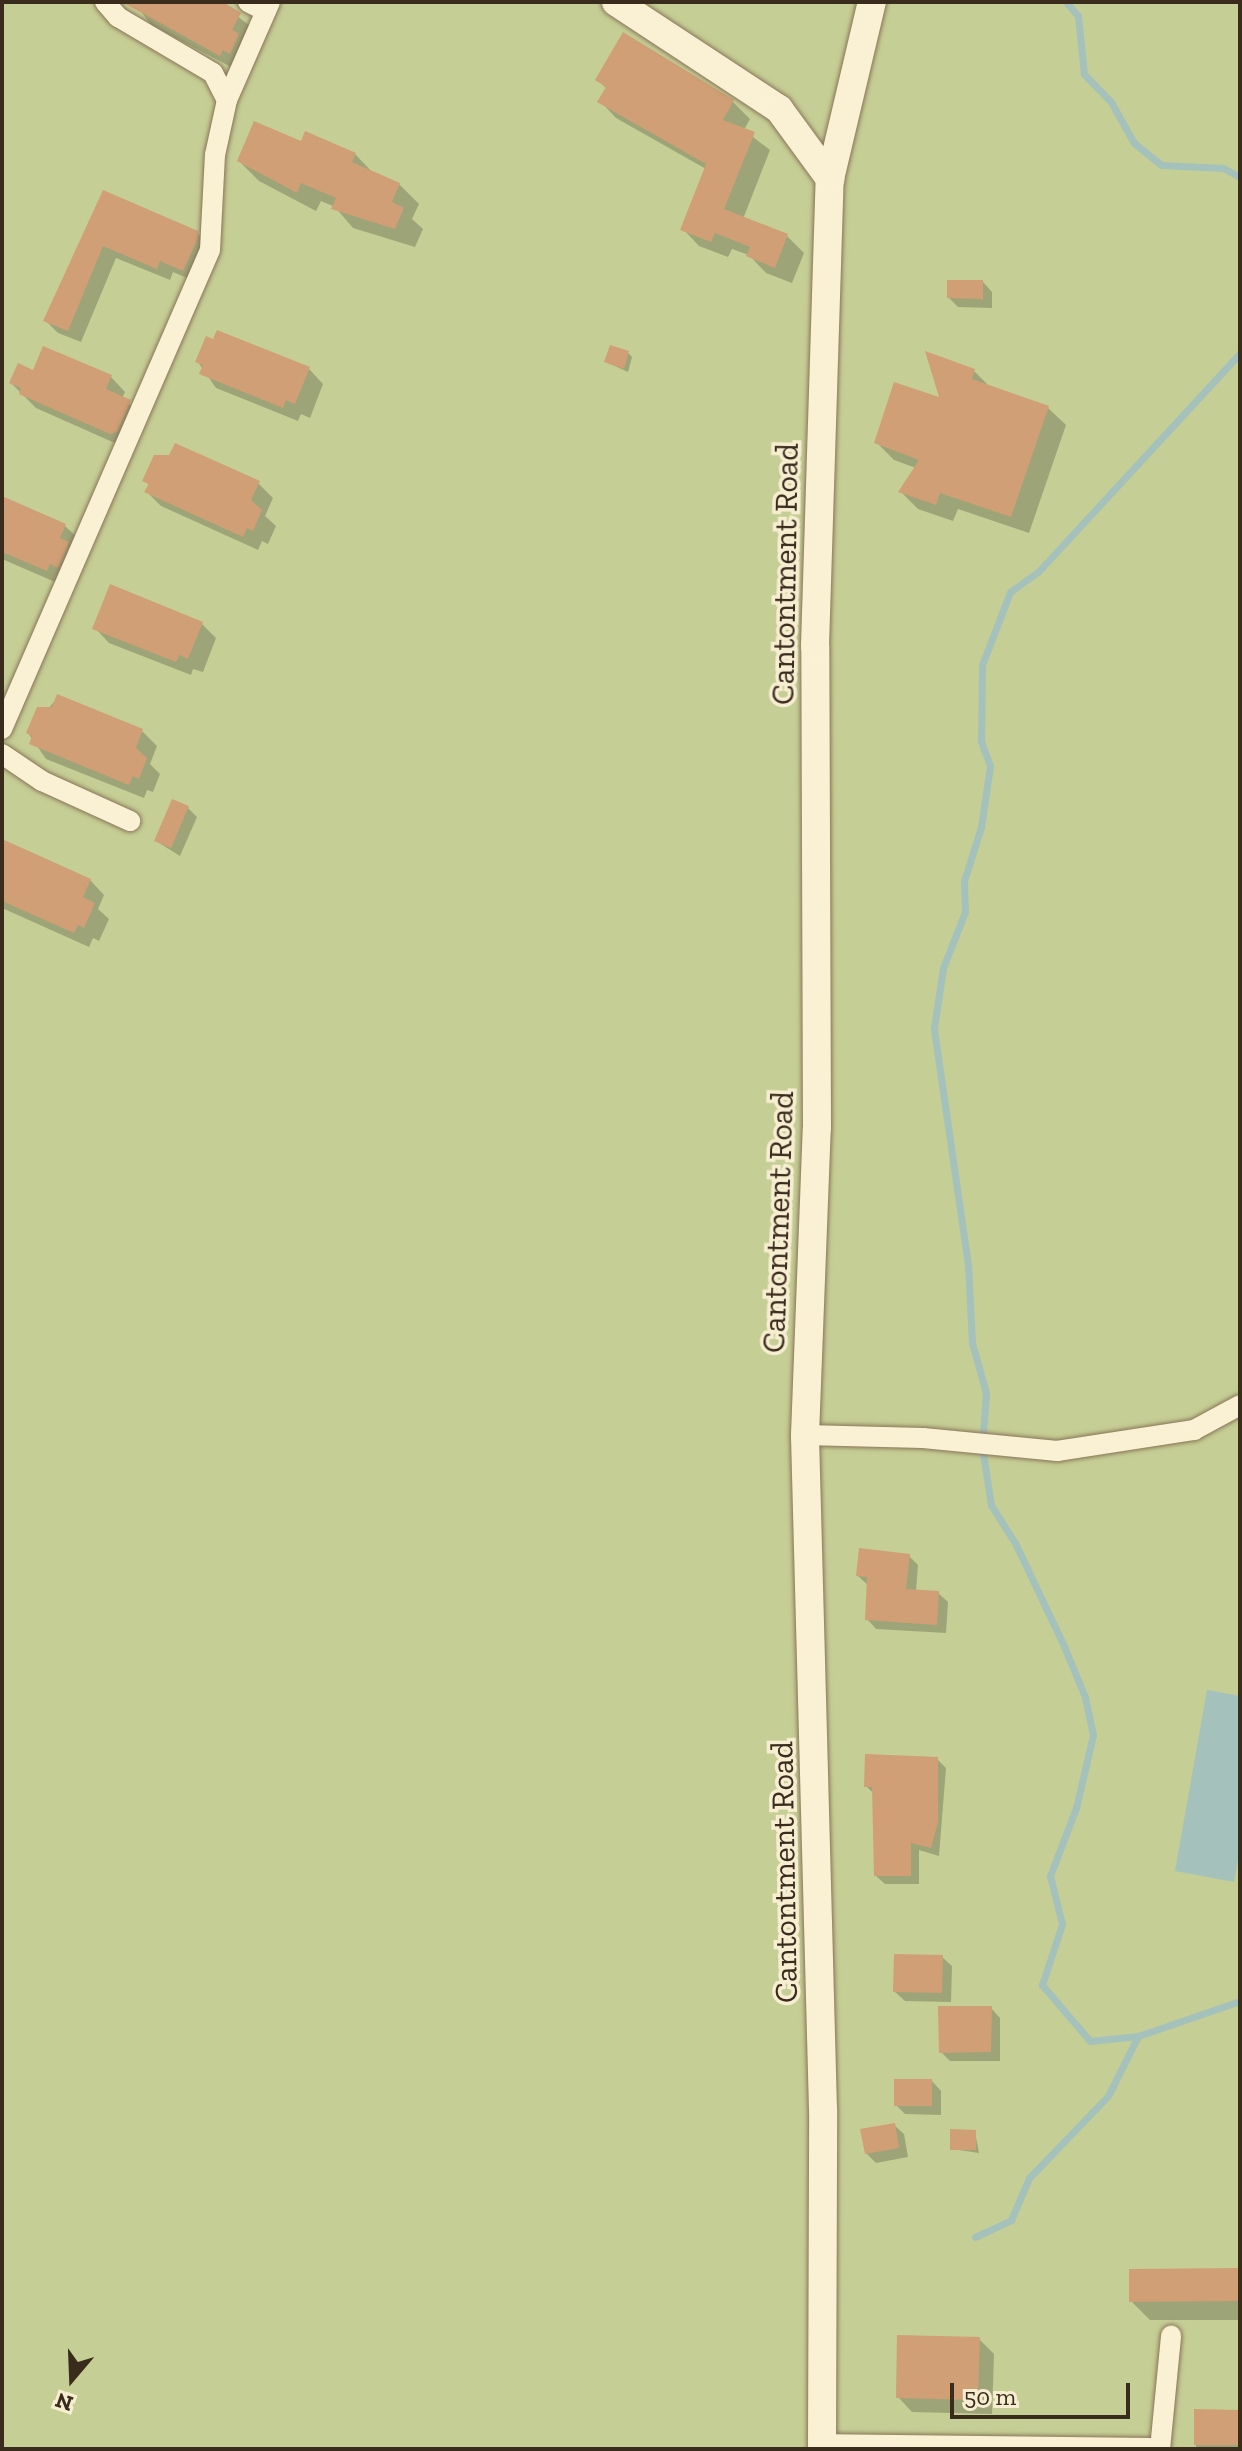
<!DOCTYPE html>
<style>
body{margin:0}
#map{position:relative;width:1242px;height:2451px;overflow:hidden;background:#f0e4c2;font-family:"Zilla Slab",serif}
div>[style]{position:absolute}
.green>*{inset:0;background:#c5ce95}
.water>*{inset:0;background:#a4c2bb}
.shadow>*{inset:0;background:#0003}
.stream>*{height:7px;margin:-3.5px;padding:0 3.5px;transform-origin:3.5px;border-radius:3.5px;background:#a4c2bb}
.building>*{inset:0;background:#d09f76}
.roads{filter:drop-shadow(0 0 2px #8a7558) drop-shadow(0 0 2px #8a7558)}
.street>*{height:20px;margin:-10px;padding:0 10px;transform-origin:10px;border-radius:10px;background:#faf1d5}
.secondary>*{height:28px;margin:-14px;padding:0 14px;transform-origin:14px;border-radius:14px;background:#faf1d5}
span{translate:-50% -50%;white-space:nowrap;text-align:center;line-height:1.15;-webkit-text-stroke:7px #f7eed2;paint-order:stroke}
.street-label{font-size:32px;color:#3a2c1d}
.frame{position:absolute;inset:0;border:4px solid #3a2c1d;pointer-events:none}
.north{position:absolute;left:32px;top:2339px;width:80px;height:80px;-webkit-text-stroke:6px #f7eed2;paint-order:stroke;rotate:199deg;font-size:22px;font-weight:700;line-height:32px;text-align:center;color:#3a2c1d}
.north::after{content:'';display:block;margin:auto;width:28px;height:36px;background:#3a2c1d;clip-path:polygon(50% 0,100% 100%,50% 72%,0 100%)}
.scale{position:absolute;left:950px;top:2383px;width:180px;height:36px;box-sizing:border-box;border:4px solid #3a2c1d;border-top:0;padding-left:10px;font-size:24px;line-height:28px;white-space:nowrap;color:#3a2c1d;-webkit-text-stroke:6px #f7eed2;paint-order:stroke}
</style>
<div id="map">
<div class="green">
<i style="clip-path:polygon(2px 2px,1240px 2px,1240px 2449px,2px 2449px)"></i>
</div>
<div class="water">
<i style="clip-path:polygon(1207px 1690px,1240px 1696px,1240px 1848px,1234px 1882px,1175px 1871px)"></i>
</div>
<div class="shadow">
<i style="clip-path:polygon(134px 2px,219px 2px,254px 29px,235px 69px,151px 25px)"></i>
<i style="clip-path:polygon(624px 35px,733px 102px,750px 119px,744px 130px,770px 150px,743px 219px,787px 236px,804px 253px,792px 283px,766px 273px,749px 255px,732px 249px,728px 257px,699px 246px,683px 229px,706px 169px,616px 118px,600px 101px,607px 89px,598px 80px)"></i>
<i style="clip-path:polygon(302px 143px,355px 154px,374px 174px,399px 184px,419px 204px,412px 219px,423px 229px,415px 247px,353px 228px,335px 207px,321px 201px,316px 211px,259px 181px,239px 161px)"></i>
<i style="clip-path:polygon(104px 192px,197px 233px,210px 246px,196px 282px,173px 272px,170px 280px,116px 258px,81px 342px,58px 333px,45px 320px)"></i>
<i style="clip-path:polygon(983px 282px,992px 292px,992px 308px,958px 307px,949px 298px)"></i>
<i style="clip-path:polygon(628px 353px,632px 357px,628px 372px,606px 362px)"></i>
<i style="clip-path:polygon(198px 362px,309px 369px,323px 384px,310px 418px,301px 414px,298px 421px,216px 388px)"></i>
<i style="clip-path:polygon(974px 371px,991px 388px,1048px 408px,1066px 425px,1029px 533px,958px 509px,953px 521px,918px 509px,901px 492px,916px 468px,894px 460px,876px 442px,942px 400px)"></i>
<i style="clip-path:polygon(111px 377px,125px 392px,122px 398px,144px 416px,126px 448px,36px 408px,11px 383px)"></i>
<i style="clip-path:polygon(144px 480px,258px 483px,273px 498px,265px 516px,276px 526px,268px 544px,262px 541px,258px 550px,161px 506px,147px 492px,150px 486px)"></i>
<i style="clip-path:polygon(2px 498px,65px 526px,80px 540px,62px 585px,2px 559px)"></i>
<i style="clip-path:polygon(202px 624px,216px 638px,203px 672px,193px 669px,191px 675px,109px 643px,95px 628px)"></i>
<i style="clip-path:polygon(58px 697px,142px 731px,157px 746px,150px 764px,160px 774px,153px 792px,147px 790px,144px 798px,46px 759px,28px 733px)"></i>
<i style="clip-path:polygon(188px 808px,197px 817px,180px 856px,156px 841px)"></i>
<i style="clip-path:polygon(2px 854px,90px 880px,104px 895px,98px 909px,109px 919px,99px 941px,93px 938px,89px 947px,2px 908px)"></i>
<i style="clip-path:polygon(909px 1556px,918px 1565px,916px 1591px,938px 1593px,948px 1602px,946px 1633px,876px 1629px,867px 1619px,869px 1586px,858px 1576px)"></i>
<i style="clip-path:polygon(937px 1759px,946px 1768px,939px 1856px,919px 1850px,919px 1884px,885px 1884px,876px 1876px,874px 1794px,866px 1786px)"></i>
<i style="clip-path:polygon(942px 1957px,952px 1966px,951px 2002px,905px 2001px,895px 1992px)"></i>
<i style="clip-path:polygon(991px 2008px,1000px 2018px,1000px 2061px,950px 2061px,941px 2052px)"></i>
<i style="clip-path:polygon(932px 2081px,941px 2091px,941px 2115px,905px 2114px,896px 2105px)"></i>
<i style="clip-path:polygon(894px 2125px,904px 2134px,908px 2157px,876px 2163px,866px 2153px)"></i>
<i style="clip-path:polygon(975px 2132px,979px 2153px,952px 2149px)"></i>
<i style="clip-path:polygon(1240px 2270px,1240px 2320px,1150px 2320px,1131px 2301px)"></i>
<i style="clip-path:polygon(979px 2339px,994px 2354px,992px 2414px,912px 2412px,898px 2397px)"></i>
<i style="clip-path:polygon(1196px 2412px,1240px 2412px,1240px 2449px,1196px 2449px)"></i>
</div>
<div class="stream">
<i style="left:1066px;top:2px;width:18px;rotate:49deg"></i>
<i style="left:1078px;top:16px;width:58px;rotate:84.1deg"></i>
<i style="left:1084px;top:74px;width:39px;rotate:46deg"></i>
<i style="left:1111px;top:102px;width:47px;rotate:60.7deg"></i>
<i style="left:1134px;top:143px;width:35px;rotate:39deg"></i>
<i style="left:1161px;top:165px;width:62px;rotate:2.8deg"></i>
<i style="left:1223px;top:168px;width:19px;rotate:28deg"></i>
<i style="left:1138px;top:2036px;width:48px;rotate:174.1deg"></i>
<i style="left:1090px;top:2041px;width:74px;rotate:-130.6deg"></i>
<i style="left:1042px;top:1985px;width:64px;rotate:-71.8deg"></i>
<i style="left:1062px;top:1924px;width:49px;rotate:-104deg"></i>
<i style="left:1050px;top:1876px;width:73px;rotate:-69.1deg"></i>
<i style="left:1076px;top:1808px;width:75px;rotate:-76.9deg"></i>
<i style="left:1093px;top:1735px;width:39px;rotate:-102deg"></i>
<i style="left:1085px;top:1697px;width:57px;rotate:-112.5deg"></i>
<i style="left:1063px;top:1644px;width:112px;rotate:-115.4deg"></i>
<i style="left:1015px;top:1543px;width:45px;rotate:-122.3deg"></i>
<i style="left:991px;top:1505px;width:59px;rotate:-98.8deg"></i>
<i style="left:982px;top:1447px;width:54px;rotate:-85.8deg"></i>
<i style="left:986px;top:1393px;width:52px;rotate:-105.6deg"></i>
<i style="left:972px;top:1343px;width:78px;rotate:-92.9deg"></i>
<i style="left:968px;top:1265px;width:239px;rotate:-98.2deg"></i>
<i style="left:934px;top:1028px;width:61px;rotate:-81.5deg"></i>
<i style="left:943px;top:968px;width:60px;rotate:-68.6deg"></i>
<i style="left:965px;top:912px;width:31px;rotate:-92deg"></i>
<i style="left:964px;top:881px;width:57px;rotate:-72.5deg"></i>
<i style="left:981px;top:827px;width:62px;rotate:-81.6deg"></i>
<i style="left:990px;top:766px;width:27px;rotate:-110deg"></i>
<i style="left:981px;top:741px;width:76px;rotate:-89.2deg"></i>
<i style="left:982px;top:665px;width:78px;rotate:-69deg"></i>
<i style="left:1010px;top:592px;width:34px;rotate:-36deg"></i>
<i style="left:1038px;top:572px;width:298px;rotate:-47.3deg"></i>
<i style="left:975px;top:2237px;width:40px;rotate:-25deg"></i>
<i style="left:1011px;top:2220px;width:46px;rotate:-66.8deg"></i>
<i style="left:1029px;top:2178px;width:114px;rotate:-46.1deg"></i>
<i style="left:1108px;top:2096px;width:67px;rotate:-63.4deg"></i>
<i style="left:1138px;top:2036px;width:108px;rotate:-18.9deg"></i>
</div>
<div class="building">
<i style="clip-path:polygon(122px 2px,223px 2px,241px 13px,232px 30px,239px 34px,230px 54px,223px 50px,220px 56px)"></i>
<i style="clip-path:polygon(623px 32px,734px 100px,723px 120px,755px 132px,724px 209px,788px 234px,775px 268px,746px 256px,750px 247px,715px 233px,711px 242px,680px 230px,706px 164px,597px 102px,606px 87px,595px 80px)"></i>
<i style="clip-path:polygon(254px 121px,301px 141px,305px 131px,356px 153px,352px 162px,400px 183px,392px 202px,404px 208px,395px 229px,331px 209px,336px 198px,301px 183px,297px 193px,237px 161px)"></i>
<i style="clip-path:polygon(103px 190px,198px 231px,198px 238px,183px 271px,160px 261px,157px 269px,103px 246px,68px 331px,43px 321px)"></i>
<i style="clip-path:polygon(947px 280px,983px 280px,983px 299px,947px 298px)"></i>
<i style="clip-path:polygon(217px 330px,310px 367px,295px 404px,286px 400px,283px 408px,199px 374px,203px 365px,195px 362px,206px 336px,213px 339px)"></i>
<i style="clip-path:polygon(610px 345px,629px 351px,624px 369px,604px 362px)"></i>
<i style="clip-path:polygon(43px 346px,112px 375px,106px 389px,131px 400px,117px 432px,110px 434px,19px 394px,21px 388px,9px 383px,18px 363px,33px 370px)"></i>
<i style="clip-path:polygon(925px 351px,975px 369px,972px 379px,1049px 406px,1011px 517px,940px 493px,936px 505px,898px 492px,919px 460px,874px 443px,894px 382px,939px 397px)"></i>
<i style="clip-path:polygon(175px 443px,260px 481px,251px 500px,262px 510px,253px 531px,247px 528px,243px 537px,144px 492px,149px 484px,142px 481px,154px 455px,169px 455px)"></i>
<i style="clip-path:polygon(2px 496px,66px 524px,60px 538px,69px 542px,58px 568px,50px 564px,47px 571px,2px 552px)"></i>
<i style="clip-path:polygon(110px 584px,203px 622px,188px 659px,179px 655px,176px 662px,92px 629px)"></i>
<i style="clip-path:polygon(57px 694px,143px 729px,136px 748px,147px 758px,139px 779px,133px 776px,129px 785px,29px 744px,32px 736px,26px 733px,37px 707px,52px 707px)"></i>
<i style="clip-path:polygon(172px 799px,189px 806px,171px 848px,154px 841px)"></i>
<i style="clip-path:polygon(2px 839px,91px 879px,83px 897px,95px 903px,84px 928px,78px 925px,74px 933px,2px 901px)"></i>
<i style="clip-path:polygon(859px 1548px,910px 1554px,906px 1589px,939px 1591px,937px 1625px,865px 1620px,867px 1577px,856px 1576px)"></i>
<i style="clip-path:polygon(865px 1754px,938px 1757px,938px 1822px,931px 1848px,911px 1843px,911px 1876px,874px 1876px,872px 1787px,864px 1787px)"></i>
<i style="clip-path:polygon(894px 1954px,943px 1955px,942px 1993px,893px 1992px)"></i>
<i style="clip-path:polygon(938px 2006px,992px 2006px,991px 2052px,939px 2053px)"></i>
<i style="clip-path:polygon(894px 2079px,932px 2079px,932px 2106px,894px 2106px)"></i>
<i style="clip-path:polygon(895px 2123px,899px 2148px,865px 2154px,860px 2129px)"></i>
<i style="clip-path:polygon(950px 2129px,976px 2130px,976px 2150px,950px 2150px)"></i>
<i style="clip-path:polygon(1240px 2268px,1240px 2301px,1129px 2302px,1129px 2269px)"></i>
<i style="clip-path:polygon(897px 2335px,980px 2337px,978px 2400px,896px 2398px)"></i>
<i style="clip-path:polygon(1194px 2409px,1240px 2410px,1240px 2445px,1194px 2445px)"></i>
</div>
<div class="roads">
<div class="street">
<i style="left:105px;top:2px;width:20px;rotate:49deg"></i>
<i style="left:118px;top:17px;width:110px;rotate:30.5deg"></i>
<i style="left:213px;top:73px;width:30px;rotate:63deg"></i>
<i style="left:248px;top:2px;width:20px;rotate:27deg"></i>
<i style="left:2px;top:729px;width:522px;rotate:-66.53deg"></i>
<i style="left:210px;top:250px;width:95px;rotate:-87deg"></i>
<i style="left:215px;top:155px;width:56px;rotate:-77.7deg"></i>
<i style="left:227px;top:100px;width:107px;rotate:-66.3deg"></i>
<i style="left:2px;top:754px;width:48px;rotate:34deg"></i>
<i style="left:42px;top:781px;width:97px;rotate:24.4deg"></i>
<i style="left:805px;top:1435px;width:118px;rotate:1.5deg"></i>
<i style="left:923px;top:1438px;width:135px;rotate:5.5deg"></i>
<i style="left:1057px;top:1451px;width:139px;rotate:-8.7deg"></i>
<i style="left:1194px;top:1430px;width:52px;rotate:-28.5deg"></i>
<i style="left:822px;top:2444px;width:338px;rotate:0.7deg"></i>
<i style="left:1160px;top:2449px;width:114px;rotate:-84.4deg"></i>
</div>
<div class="secondary">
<i style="left:616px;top:2px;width:195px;rotate:33.3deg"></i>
<i style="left:779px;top:109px;width:87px;rotate:53.9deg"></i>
<i style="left:822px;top:2449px;width:339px;rotate:-89.8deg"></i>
<i style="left:823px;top:2110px;width:675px;rotate:-91.53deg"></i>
<i style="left:805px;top:1435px;width:307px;rotate:-87.8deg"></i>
<i style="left:817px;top:1128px;width:482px;rotate:-90.2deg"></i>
<i style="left:815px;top:646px;width:467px;rotate:-88.2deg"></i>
<i style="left:830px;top:179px;width:182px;rotate:-76.7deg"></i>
</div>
</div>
<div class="street-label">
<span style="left:785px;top:574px;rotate:-89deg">Cantontment Road</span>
<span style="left:778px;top:1222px;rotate:-88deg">Cantontment Road</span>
<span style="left:784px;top:1872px;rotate:-91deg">Cantontment Road</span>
</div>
<div class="frame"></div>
<div class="north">N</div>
<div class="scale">50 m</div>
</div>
